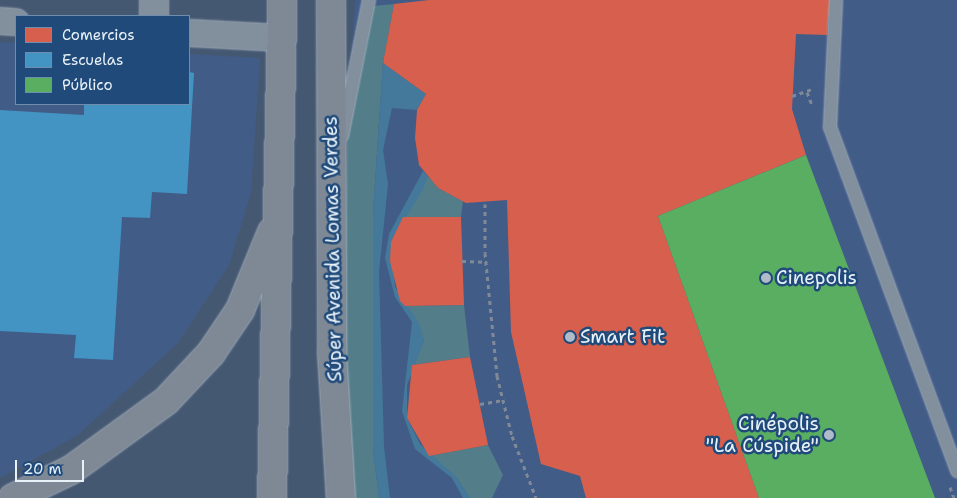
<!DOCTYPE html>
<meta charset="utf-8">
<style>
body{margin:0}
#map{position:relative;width:957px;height:498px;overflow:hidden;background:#455872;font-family:"Shantell Sans",sans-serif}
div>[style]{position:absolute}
.built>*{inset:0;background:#425c88}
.green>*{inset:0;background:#527d89}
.water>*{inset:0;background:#44799b}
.shops>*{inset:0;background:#d6604d}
.schools>*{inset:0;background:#4393c3}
.public>*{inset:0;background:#5aae61}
.path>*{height:3px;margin-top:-1.5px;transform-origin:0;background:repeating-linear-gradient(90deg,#808a97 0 4px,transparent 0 8px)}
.roads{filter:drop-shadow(0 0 1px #a1acb9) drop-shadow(0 0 1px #a1acb9)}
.service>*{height:12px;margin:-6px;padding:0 6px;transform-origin:6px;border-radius:6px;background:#828f9c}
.minor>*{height:26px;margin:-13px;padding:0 13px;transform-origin:13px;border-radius:13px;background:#828f9c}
.tertiary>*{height:28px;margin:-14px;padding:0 14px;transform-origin:14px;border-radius:14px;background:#828f9c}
.primary>*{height:28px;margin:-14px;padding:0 14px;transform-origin:14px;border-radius:14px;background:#7e8995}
.dots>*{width:14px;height:14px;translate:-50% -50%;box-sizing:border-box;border:2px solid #1f4a7a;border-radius:50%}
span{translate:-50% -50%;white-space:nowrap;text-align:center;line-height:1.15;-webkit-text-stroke:5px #1f4a7a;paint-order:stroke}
.street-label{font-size:19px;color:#e8f1f8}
.poi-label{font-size:19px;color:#e8f1f8}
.left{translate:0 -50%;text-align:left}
.right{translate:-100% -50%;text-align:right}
.legend{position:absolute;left:15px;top:15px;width:175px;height:90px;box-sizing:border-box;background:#1f4a7a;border:1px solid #6f8dac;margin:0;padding:6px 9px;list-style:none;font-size:15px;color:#e8f1f8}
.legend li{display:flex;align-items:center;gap:10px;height:25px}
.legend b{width:25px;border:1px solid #6f8dac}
.scale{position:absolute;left:15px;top:460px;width:69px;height:22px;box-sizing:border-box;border:2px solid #e8f1f8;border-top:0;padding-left:6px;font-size:15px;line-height:18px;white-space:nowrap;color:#e8f1f8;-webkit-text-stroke:4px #1f4a7a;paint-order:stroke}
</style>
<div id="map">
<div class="built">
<i style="clip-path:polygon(355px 0,957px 0,957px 498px,353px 498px,347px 135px)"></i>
<i style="clip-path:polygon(0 42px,16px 43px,16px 104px,189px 104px,189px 54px,260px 58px,251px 193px,229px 265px,178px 343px,78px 435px,0 478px)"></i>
</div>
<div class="green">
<i style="clip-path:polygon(394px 4px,383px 63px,373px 213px,373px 450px,379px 498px,353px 498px,344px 356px,347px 135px,373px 6px)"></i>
<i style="clip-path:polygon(428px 176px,438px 188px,463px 201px,461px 217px,403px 217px)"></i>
<i style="clip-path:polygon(464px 305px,470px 357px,412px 365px,424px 341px,405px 306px)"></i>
<i style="clip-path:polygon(488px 445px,503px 475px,492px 498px,470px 498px,456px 477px,429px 456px)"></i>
</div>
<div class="water">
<i style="clip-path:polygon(383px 63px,426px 94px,417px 110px,392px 108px,383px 150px,388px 184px,379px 272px,384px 447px,390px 498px,379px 498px,373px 450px,373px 213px)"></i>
<i style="clip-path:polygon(423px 171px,428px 176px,423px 189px,391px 242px,395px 287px,420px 325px,424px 341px,407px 385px,407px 418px,420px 444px,456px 477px,470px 498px,463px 498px,452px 478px,415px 449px,402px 411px,412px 322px,395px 297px,385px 258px,389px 234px)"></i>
</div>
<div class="shops">
<i style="clip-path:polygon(429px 0,830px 0,827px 35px,796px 34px,792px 109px,806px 155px,658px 216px,759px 498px,586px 498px,580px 476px,541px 464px,511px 332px,507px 200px,466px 203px,438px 188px,419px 165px,415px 138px,417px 110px,426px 94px,383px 63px,394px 4px)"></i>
<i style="clip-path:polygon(403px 217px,461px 217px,464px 305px,405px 306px,400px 301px,390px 261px,391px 242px)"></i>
<i style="clip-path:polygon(470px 357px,488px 445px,429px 456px,407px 418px,412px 365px)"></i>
</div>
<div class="schools">
<i style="clip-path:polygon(189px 72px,194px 73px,187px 194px,152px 192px,150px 218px,122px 217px,113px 360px,74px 358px,76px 335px,0 331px,0 110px,84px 115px,84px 104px,189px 104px)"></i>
</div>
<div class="public">
<i style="clip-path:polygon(806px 155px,935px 498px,759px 498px,658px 216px)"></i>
</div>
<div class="path">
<i style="left:807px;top:92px;width:14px;rotate:69deg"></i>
<i style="left:792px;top:96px;width:24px;rotate:-19deg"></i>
<i style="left:485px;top:204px;width:49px;rotate:90deg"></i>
<i style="left:485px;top:253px;width:124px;rotate:84.4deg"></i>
<i style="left:497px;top:376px;width:62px;rotate:76deg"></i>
<i style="left:512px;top:436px;width:66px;rotate:68.8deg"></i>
<i style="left:462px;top:261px;width:23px;rotate:2deg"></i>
<i style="left:480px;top:404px;width:22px;rotate:-10deg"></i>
<i style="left:950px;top:487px;width:12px;rotate:70deg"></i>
</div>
<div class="roads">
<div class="service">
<i style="left:836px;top:0;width:127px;rotate:92.7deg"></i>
<i style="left:830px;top:127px;width:367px;rotate:69.7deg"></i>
<i style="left:342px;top:136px;width:139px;rotate:-78.8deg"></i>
</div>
<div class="minor">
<i style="left:0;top:21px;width:16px;rotate:4deg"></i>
<i style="left:189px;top:33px;width:92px;rotate:3.1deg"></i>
</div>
<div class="tertiary">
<i style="left:154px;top:16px;width:16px;rotate:-90deg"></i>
</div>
<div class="primary">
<i style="left:331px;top:0;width:352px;rotate:89.8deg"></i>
<i style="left:332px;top:352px;width:146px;rotate:86.5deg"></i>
<i style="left:13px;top:498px;width:64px;rotate:-25.8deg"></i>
<i style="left:71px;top:470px;width:117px;rotate:-36deg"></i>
<i style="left:166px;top:401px;width:66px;rotate:-46.8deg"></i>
<i style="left:211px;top:353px;width:52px;rotate:-56deg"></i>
<i style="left:240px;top:310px;width:84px;rotate:-67.7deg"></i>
<i style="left:272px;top:498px;width:498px;rotate:-88.8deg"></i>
</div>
</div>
<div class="dots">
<i style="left:766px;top:278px;background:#afbbc9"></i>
<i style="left:570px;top:337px;background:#afbbc9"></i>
<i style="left:829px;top:435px;background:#afbbc9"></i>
</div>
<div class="street-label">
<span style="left:333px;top:249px;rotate:-91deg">Súper Avenida Lomas Verdes</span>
</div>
<div class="poi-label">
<span class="left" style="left:776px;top:278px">Cinepolis</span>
<span class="left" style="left:580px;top:337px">Smart Fit</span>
<span class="right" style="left:819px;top:435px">Cinépolis<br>"La Cúspide"</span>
</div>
<ul class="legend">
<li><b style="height:14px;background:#d6604d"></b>Comercios</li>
<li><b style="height:14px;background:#4393c3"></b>Escuelas</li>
<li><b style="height:14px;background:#5aae61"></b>Público</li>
</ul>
<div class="scale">20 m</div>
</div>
